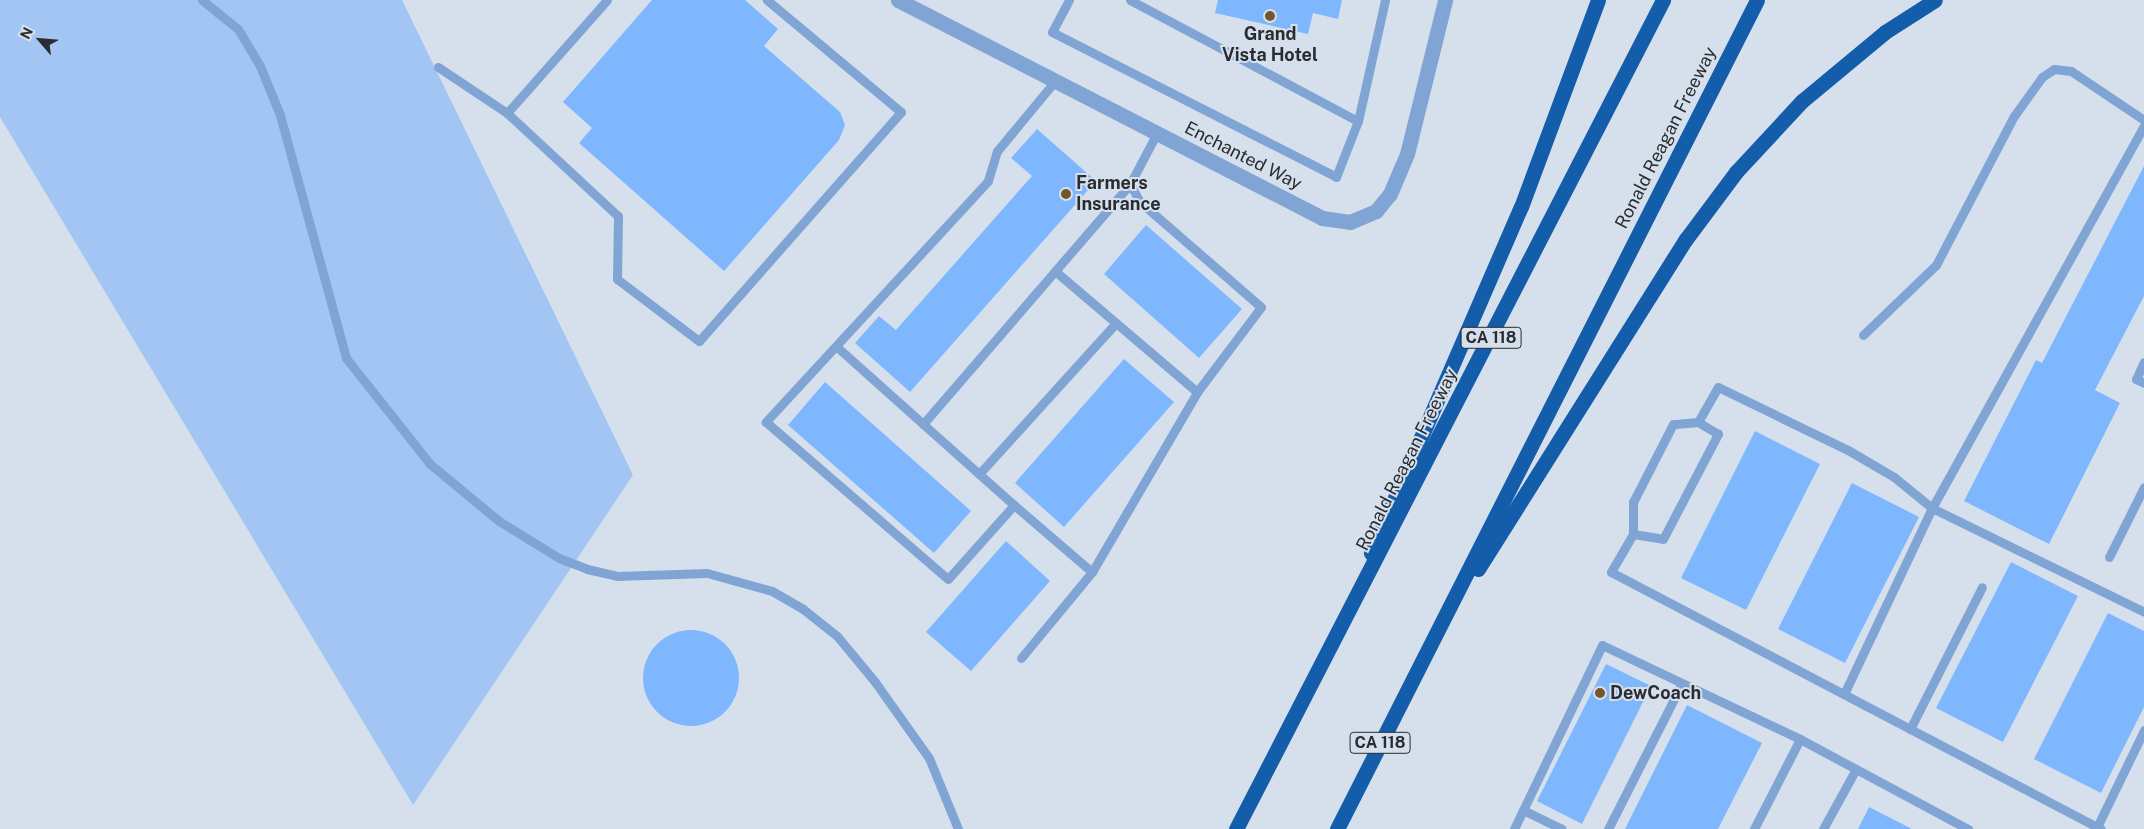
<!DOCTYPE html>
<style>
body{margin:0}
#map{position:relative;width:2144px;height:829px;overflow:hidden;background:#d6e0ec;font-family:"Public Sans",sans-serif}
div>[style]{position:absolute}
.green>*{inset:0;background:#a2c5f3}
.building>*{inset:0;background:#7fb7ff}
.round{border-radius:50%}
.lane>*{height:9px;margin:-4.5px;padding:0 4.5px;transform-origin:4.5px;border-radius:4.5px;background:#80a5d4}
.street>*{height:15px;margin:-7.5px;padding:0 7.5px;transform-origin:7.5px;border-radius:7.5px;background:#80a5d4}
.highway>*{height:15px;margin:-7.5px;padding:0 7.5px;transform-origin:7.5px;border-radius:7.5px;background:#145dab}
.dots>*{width:14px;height:14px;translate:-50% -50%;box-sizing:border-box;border:2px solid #d6e0ec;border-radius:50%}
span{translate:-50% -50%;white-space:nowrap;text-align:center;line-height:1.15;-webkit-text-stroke:4px #d6e0ec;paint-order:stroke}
.shield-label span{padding:1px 4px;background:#d6e0ec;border:1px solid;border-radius:4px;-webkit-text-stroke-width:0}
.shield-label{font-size:16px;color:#292c31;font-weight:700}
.poi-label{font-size:18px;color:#292c31;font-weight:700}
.left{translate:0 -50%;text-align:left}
.street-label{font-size:18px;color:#292c31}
.north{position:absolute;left:15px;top:15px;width:50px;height:50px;-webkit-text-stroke:4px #d6e0ec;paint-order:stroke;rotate:297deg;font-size:14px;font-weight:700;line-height:20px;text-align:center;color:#292c31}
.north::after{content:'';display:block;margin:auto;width:18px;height:22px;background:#292c31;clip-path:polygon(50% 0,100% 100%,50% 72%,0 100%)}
</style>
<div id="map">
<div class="green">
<i style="clip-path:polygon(0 0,402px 0,633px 475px,413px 805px,0 117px)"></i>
</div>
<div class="building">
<i style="clip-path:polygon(652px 0,745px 0,778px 29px,764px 46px,840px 112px,845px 125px,839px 140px,724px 271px,579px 143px,592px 128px,563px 102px)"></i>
<i style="clip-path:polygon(1218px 0,1342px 0,1338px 19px,1313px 13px,1308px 34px,1215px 13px)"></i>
<i style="clip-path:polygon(1037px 129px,1096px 181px,910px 392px,855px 343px,879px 316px,896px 330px,1032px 176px,1011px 158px)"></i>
<i style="clip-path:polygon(2144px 166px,2144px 296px,2095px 390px,2120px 403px,2049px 544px,1964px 501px,2036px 360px,2042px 363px)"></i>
<i style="clip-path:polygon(1146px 225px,1242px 309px,1199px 358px,1104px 274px)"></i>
<i style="clip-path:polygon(1124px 359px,1174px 402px,1064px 527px,1015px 483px)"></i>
<i style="clip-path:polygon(825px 382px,971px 511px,934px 553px,788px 425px)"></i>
<i style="clip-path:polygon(1755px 431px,1820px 464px,1746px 610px,1681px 578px)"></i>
<i style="clip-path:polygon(1852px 483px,1919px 517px,1845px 663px,1778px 629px)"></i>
<i style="clip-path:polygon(1006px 541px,1050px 581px,971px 671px,926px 632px)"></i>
<i style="clip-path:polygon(2011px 562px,2078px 596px,2003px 742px,1936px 708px)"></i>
<i style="clip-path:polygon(2108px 613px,2144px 631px,2144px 707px,2101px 793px,2034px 759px)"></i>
<i class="round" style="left:643px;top:630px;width:96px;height:96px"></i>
<i style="clip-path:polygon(1606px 664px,1651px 686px,1582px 824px,1537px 801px)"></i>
<i style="clip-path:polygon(1687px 705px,1762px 743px,1718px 829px,1625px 829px)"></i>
<i style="clip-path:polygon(1869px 807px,1912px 829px,1858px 829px)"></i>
</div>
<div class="lane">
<i style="left:202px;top:0;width:46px;rotate:38.9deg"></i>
<i style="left:238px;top:29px;width:43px;rotate:59.3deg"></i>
<i style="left:260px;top:66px;width:53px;rotate:67.8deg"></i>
<i style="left:280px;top:115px;width:252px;rotate:74.8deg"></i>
<i style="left:346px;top:358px;width:135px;rotate:51.6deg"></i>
<i style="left:430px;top:464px;width:89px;rotate:39.6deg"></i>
<i style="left:499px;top:521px;width:70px;rotate:31.7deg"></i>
<i style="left:559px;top:558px;width:30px;rotate:21deg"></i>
<i style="left:587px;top:569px;width:31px;rotate:13deg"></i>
<i style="left:617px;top:576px;width:90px;rotate:-1.9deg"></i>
<i style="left:707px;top:573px;width:67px;rotate:15.5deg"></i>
<i style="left:772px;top:591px;width:36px;rotate:30deg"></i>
<i style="left:803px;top:609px;width:43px;rotate:38.5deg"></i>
<i style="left:837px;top:636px;width:60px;rotate:50.4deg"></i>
<i style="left:875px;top:682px;width:93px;rotate:54.6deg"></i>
<i style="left:929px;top:758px;width:77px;rotate:67.8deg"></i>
<i style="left:607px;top:0;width:151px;rotate:131.5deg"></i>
<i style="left:507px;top:113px;width:151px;rotate:42.9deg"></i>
<i style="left:618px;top:216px;width:63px;rotate:90.9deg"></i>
<i style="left:617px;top:279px;width:103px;rotate:37.1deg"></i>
<i style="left:699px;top:341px;width:305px;rotate:-48.6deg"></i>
<i style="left:901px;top:112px;width:175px;rotate:-140.1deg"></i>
<i style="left:1069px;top:0;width:36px;rotate:118deg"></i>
<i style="left:1052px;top:32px;width:319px;rotate:27deg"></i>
<i style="left:1336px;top:177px;width:60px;rotate:-68.6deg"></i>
<i style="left:1358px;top:121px;width:124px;rotate:-77.4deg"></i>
<i style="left:1130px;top:0;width:258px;rotate:28deg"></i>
<i style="left:438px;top:67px;width:83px;rotate:33.7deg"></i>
<i style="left:1055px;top:81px;width:91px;rotate:129.6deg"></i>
<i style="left:997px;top:151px;width:31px;rotate:107deg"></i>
<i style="left:988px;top:181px;width:328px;rotate:132.7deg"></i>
<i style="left:766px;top:422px;width:240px;rotate:40.8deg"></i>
<i style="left:948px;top:579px;width:99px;rotate:-48.3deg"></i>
<i style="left:1014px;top:505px;width:103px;rotate:40.7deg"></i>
<i style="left:1092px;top:572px;width:208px;rotate:-59.7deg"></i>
<i style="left:1197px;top:392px;width:106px;rotate:-53deg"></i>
<i style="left:1261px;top:307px;width:160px;rotate:-139deg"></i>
<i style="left:1140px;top:202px;width:21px;rotate:-119deg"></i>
<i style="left:1130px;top:184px;width:58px;rotate:-62.1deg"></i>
<i style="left:1055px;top:271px;width:187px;rotate:40.4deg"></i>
<i style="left:1863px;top:335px;width:101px;rotate:-43.8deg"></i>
<i style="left:1936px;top:265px;width:168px;rotate:-62.4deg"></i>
<i style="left:2014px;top:116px;width:48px;rotate:-54.3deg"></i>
<i style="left:2042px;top:77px;width:14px;rotate:-34deg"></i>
<i style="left:2054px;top:69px;width:17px;rotate:7deg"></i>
<i style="left:2071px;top:71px;width:88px;rotate:33.9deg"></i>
<i style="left:837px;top:347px;width:115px;rotate:41.8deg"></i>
<i style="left:923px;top:424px;width:317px;rotate:-49.2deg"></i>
<i style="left:2144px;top:362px;width:19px;rotate:115deg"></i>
<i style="left:2136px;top:379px;width:9px;rotate:27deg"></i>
<i style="left:1698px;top:422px;width:40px;rotate:-60.3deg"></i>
<i style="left:1718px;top:387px;width:144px;rotate:25.9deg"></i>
<i style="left:1848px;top:450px;width:53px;rotate:30.4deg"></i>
<i style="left:1894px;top:477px;width:49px;rotate:39.2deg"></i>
<i style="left:1932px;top:508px;width:236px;rotate:26.1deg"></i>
<i style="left:923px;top:424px;width:122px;rotate:41.7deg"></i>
<i style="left:979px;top:474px;width:204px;rotate:-47.8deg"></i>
<i style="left:1633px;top:534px;width:30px;rotate:9deg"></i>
<i style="left:1663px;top:539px;width:119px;rotate:-62.4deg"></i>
<i style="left:1718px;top:434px;width:23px;rotate:-149deg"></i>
<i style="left:1698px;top:422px;width:25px;rotate:175deg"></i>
<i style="left:1673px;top:424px;width:88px;rotate:117.1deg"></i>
<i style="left:1633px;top:502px;width:32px;rotate:90deg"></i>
<i style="left:1633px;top:534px;width:44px;rotate:120.1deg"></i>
<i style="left:1611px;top:572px;width:553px;rotate:27.68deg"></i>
<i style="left:2109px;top:557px;width:78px;rotate:-63.4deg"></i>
<i style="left:1021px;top:658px;width:112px;rotate:-50.5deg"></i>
<i style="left:1844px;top:694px;width:206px;rotate:-64.7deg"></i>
<i style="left:1932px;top:508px;width:438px;rotate:-61deg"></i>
<i style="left:1910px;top:729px;width:159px;rotate:-63.1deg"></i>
<i style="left:1800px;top:739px;width:191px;rotate:28.2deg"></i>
<i style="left:1523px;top:810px;width:43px;rotate:26deg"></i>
<i style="left:2097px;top:827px;width:108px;rotate:-64.1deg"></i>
<i style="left:1514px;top:829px;width:204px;rotate:-64.4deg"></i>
<i style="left:1602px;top:645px;width:219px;rotate:25.4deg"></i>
<i style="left:1800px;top:739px;width:101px;rotate:117.1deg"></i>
<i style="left:1608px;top:829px;width:161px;rotate:-63.1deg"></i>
<i style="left:1823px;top:829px;width:68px;rotate:-61.2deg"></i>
</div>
<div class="street">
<i style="left:898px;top:0;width:477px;rotate:27.2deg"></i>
<i style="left:1322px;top:218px;width:28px;rotate:8deg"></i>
<i style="left:1350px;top:222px;width:28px;rotate:-23deg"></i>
<i style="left:1376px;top:211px;width:22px;rotate:-51deg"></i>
<i style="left:1390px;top:194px;width:43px;rotate:-67deg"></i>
<i style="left:1407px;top:154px;width:159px;rotate:-76.1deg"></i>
</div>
<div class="highway">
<i style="left:1371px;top:553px;width:377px;rotate:-66.6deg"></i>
<i style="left:1521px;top:207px;width:221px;rotate:-69.6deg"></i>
<i style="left:1478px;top:569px;width:390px;rotate:-57.8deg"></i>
<i style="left:1686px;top:239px;width:84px;rotate:-53.3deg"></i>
<i style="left:1736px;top:172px;width:97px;rotate:-47.1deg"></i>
<i style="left:1802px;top:101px;width:108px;rotate:-39.7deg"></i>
<i style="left:1885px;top:32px;width:59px;rotate:-32.6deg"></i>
<i style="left:1236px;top:829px;width:933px;rotate:-62.75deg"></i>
<i style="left:1337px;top:829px;width:929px;rotate:-63.13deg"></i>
</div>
<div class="dots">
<i style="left:1270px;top:16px;background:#75572b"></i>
<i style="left:1066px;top:194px;background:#75572b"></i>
<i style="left:1600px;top:693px;background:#75572b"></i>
</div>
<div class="shield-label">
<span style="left:1491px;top:338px">CA 118</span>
<span style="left:1380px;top:743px">CA 118</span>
</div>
<div class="poi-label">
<span style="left:1270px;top:45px">Grand<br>Vista Hotel</span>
<span class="left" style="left:1076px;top:194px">Farmers<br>Insurance</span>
<span class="left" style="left:1610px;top:693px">DewCoach</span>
</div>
<div class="street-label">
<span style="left:1666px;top:138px;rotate:-63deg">Ronald Reagan Freeway</span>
<span style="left:1243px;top:156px;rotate:27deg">Enchanted Way</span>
<span style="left:1407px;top:460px;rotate:-63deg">Ronald Reagan Freeway</span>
</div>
<div class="north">N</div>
</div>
